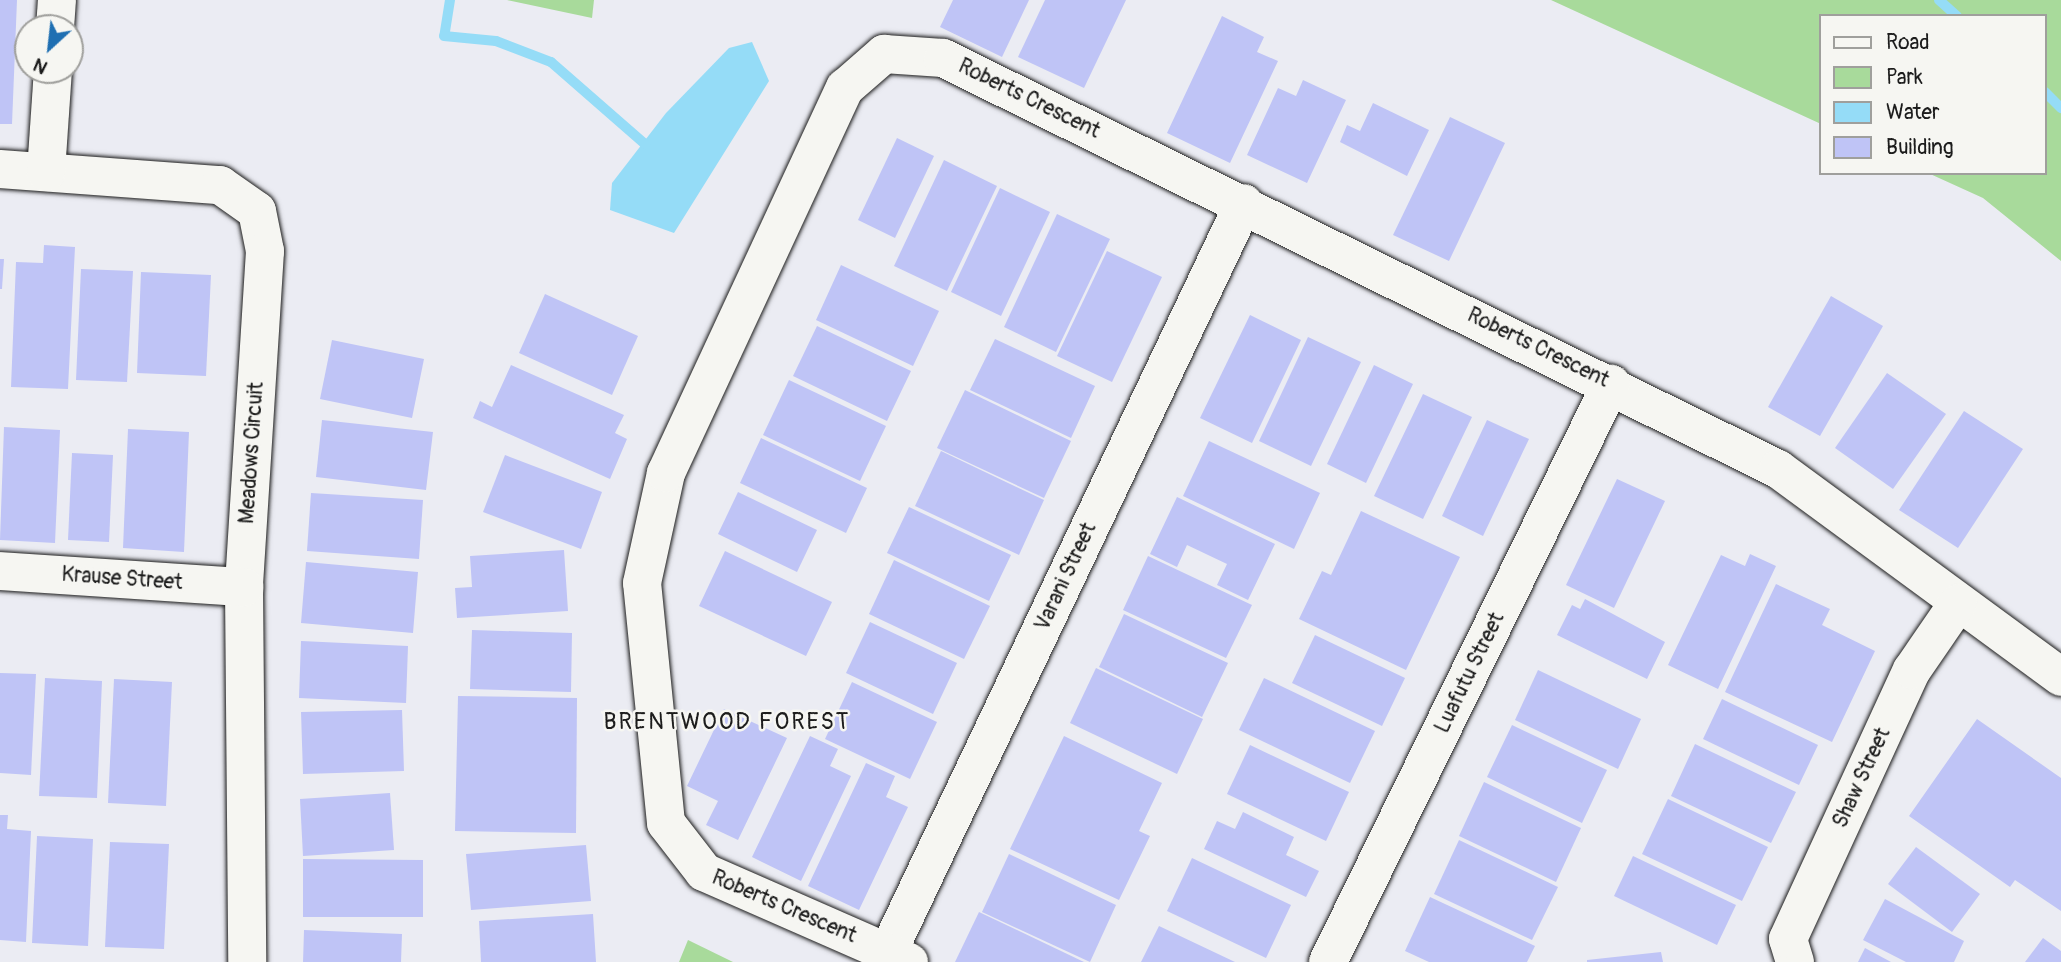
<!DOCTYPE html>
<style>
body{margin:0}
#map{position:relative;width:2061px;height:962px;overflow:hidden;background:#ebecf3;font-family:Pangolin,sans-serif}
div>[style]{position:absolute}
.green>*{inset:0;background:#a8da9b}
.water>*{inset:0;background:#95dcf7}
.stream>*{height:10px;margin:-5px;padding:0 5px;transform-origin:5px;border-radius:5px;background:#95dcf7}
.building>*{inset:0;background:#bfc4f6}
.roads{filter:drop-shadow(0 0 2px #1c1c1c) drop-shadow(0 0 2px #1c1c1c)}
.minor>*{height:38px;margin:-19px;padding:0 19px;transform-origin:19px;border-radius:19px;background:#f6f6f2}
span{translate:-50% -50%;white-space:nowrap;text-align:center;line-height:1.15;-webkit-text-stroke:5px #f6f6f2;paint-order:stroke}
.street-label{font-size:21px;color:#1c1c1c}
.neighbourhood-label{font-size:23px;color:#1c1c1c;letter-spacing:2px}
.legend{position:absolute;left:1819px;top:14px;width:228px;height:161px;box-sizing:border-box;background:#f6f6f2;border:2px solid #9f9f9c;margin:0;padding:9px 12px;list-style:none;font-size:21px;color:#1c1c1c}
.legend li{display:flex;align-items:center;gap:14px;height:35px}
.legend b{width:35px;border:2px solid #9f9f9c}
.north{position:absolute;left:14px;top:14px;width:70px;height:70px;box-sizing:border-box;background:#f6f6f2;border:2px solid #9f9f9c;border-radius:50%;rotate:207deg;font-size:19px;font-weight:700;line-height:28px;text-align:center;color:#1c1c1c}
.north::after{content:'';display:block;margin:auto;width:24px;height:32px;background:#1f6fb2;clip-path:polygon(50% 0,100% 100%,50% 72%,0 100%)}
</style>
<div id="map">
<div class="green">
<i style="clip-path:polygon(507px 0,594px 0,592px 18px)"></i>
<i style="clip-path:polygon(1551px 0,2061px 0,2061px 261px,1983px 198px,1928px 173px,2045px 173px,2045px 16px,1821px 16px,1821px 124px)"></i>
<i style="clip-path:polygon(688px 940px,733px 962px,679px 962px)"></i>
</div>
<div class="water">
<i style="clip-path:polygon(752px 42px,769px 81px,674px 233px,610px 210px,612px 183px,666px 113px,729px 48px)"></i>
</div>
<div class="stream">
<i style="left:450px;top:0;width:36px;rotate:99deg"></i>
<i style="left:444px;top:36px;width:52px;rotate:5.5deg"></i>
<i style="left:496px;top:41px;width:59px;rotate:20.9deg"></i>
<i style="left:551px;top:62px;width:125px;rotate:41.1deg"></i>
<i style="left:1939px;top:0;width:24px;rotate:42deg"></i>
<i style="left:2045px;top:92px;width:23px;rotate:45deg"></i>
</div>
<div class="building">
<i style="clip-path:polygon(0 0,17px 0,12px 124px,0 124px)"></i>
<i style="clip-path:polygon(953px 0,1029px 0,1002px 57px,940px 27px)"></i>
<i style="clip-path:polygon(1045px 0,1126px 0,1084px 88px,1018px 57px)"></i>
<i style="clip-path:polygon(1222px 16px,1264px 37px,1257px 52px,1278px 61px,1230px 163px,1167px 133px)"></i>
<i style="clip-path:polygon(1303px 80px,1346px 100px,1307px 183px,1247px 155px,1278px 88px,1296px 96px)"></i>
<i style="clip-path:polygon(1373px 103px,1429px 130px,1407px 176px,1340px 142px,1347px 125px,1360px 131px)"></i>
<i style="clip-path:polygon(1450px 117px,1505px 143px,1449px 261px,1393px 235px)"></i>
<i style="clip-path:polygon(897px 138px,934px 156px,895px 238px,858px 220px)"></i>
<i style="clip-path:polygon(944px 160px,997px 186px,947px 291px,894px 266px)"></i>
<i style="clip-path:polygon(1000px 188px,1050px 212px,1001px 316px,951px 292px)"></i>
<i style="clip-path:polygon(1057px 214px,1110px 239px,1056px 352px,1004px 327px)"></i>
<i style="clip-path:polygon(44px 245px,75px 247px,68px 389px,11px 387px,16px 262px,43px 263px)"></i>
<i style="clip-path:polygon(1107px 251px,1162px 277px,1112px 382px,1057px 356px)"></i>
<i style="clip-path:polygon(0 259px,4px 259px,2px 289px,0 289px)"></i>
<i style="clip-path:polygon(841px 265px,939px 311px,913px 366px,816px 320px)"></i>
<i style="clip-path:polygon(81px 269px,133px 271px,127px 382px,76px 380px)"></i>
<i style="clip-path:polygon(141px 272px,211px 275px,206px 376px,137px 373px)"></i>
<i style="clip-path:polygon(545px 294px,638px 336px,612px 395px,519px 353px)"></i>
<i style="clip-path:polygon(1831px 296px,1883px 326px,1820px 436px,1768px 407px)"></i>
<i style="clip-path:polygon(1250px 315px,1301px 340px,1252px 443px,1200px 418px)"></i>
<i style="clip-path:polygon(817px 326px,911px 371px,887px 421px,793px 376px)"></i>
<i style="clip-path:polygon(1308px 337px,1361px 362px,1311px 466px,1259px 441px)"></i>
<i style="clip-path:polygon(995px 339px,1095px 386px,1071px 438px,970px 390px)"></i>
<i style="clip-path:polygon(332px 340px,424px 359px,412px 418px,320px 399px)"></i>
<i style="clip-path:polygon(511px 365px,624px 415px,615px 433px,627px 439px,610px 479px,473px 418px,480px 401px,492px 407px)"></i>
<i style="clip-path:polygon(1374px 365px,1413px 384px,1366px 483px,1327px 464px)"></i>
<i style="clip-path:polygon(1887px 373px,1946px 414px,1893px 489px,1835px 448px)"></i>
<i style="clip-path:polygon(789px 380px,886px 426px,860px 481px,763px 435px)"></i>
<i style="clip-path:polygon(965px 390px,1071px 441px,1044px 498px,937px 448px)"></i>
<i style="clip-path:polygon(1423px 394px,1472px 417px,1423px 519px,1374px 496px)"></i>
<i style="clip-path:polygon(1964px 411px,2023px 449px,1958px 548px,1899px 510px)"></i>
<i style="clip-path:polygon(322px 420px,433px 432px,426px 490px,316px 477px)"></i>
<i style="clip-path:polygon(1487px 420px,1529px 439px,1483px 536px,1442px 516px)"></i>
<i style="clip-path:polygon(4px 427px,60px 430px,55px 543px,0 540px)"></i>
<i style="clip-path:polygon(128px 429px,189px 432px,184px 552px,123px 548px)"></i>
<i style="clip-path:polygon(761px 438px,867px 488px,846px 533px,740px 483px)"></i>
<i style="clip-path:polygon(1209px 441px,1320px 493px,1294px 549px,1183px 496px)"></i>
<i style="clip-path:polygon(941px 451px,1044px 500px,1019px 555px,915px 506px)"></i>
<i style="clip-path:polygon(72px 453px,113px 455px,109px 542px,68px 540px)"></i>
<i style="clip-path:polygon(505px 455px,602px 492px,581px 549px,483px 512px)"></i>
<i style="clip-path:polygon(1617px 479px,1665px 501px,1614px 608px,1566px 585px)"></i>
<i style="clip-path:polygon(738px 492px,817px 530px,797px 572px,718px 534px)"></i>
<i style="clip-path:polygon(311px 493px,423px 500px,419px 559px,307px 551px)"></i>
<i style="clip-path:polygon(1177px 497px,1275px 544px,1248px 600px,1217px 585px,1227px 564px,1187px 545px,1177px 567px,1150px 554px)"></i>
<i style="clip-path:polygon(909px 507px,1011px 555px,989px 601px,887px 553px)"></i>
<i style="clip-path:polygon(1361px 511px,1460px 557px,1406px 670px,1299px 619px,1322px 571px,1331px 575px)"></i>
<i style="clip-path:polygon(564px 550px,568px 611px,457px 618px,455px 588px,472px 587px,470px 556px)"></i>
<i style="clip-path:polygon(725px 551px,832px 602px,806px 656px,699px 606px)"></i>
<i style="clip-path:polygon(1750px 554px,1776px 566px,1718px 689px,1668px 665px,1721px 555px,1745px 566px)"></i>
<i style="clip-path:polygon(1148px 556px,1252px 605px,1226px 658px,1123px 610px)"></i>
<i style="clip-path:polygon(894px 560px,990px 606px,964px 659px,869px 614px)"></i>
<i style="clip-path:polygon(306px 562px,418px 572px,413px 633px,301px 623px)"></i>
<i style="clip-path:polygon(1776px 584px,1830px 609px,1822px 625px,1875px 651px,1832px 742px,1725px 692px)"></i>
<i style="clip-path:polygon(1585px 599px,1665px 642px,1647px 679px,1557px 635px,1572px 605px,1580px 609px)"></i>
<i style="clip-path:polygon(1124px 614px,1228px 663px,1202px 717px,1099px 667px)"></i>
<i style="clip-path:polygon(870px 622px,957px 663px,933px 714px,846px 673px)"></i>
<i style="clip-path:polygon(472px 630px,572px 633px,571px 692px,470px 689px)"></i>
<i style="clip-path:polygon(1315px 635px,1405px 678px,1382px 726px,1292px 683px)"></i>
<i style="clip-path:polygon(301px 641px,408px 646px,406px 703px,299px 698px)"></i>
<i style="clip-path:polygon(1096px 668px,1203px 719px,1177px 774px,1070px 723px)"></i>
<i style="clip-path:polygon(1538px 670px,1641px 719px,1618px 769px,1515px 720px)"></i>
<i style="clip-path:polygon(0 673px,36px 674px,31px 775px,0 773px)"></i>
<i style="clip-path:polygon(45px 678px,102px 681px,97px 798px,39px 796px)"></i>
<i style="clip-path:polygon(1264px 678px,1375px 731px,1350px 783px,1239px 730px)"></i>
<i style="clip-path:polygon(114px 679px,172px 682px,166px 806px,108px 803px)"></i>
<i style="clip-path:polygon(852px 682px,937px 722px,910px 779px,825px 739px)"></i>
<i style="clip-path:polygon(458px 696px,577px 698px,576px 833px,455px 831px)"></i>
<i style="clip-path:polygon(1722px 699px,1818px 745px,1799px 785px,1703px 739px)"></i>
<i style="clip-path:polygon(724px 709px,787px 738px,738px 840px,706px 825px,718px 801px,687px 786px)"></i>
<i style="clip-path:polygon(402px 710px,404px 771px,303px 774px,301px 712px)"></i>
<i style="clip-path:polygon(1977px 719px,2061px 778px,2061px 911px,2015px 880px,2010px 887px,1909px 816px)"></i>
<i style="clip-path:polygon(1512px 725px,1607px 770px,1582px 823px,1487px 777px)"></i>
<i style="clip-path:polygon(810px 736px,838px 749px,830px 766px,851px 776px,801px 881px,752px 857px)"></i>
<i style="clip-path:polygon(1064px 736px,1162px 783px,1139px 831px,1150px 836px,1119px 900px,1010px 849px)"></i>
<i style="clip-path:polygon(1695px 744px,1796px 792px,1771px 843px,1671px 796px)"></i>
<i style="clip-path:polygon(1250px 745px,1349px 792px,1326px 841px,1227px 794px)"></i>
<i style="clip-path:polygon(866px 763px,895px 776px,886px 797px,908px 807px,859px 910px,808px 886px)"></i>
<i style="clip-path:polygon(1484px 782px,1581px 828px,1556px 882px,1459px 836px)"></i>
<i style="clip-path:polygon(390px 793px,394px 850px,303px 856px,300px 799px)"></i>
<i style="clip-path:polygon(1668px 799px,1768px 847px,1742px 901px,1642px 854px)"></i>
<i style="clip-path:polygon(1243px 812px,1294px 837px,1286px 855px,1319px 871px,1306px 897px,1204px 849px,1217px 821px,1235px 829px)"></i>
<i style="clip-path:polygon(0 815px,8px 815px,7px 829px,31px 831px,26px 942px,0 940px)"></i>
<i style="clip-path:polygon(37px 836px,93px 839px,88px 946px,32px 943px)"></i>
<i style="clip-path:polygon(1459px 840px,1558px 887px,1532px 940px,1434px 894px)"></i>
<i style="clip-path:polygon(110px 842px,169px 844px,164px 949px,105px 947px)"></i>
<i style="clip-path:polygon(586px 845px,591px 901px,471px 910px,466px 854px)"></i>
<i style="clip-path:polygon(1916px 847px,1980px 894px,1952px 932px,1888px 884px)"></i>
<i style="clip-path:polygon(1009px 854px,1116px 905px,1090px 962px,982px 912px)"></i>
<i style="clip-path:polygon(1633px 856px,1736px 905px,1717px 945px,1614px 896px)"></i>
<i style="clip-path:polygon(1192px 858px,1291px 905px,1266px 958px,1167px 911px)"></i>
<i style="clip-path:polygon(303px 859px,423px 860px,423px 917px,303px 917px)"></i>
<i style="clip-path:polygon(1430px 897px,1535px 946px,1527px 962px,1429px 962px,1405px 951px)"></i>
<i style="clip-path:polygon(1885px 899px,1964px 941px,1954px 962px,1906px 962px,1863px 940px)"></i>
<i style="clip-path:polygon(979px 912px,1084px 962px,955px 962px)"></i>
<i style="clip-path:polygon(593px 914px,596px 962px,481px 962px,479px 921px)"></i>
<i style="clip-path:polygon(1159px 926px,1235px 962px,1141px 962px)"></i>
<i style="clip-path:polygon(304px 930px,402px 934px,401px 962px,303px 962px)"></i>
<i style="clip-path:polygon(2043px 938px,2061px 951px,2061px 962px,2025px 962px)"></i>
<i style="clip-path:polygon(1865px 948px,1891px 962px,1858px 962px)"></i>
<i style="clip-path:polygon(1661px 952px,1663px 962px,1587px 962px,1587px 960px)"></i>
</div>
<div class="roads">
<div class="minor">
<i style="left:55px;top:28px;width:28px;rotate:-86deg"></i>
<i style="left:0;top:169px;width:221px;rotate:4.2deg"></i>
<i style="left:220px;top:185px;width:45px;rotate:35.1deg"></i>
<i style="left:257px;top:211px;width:41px;rotate:78.7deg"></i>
<i style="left:265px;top:251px;width:337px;rotate:93.6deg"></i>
<i style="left:244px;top:587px;width:375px;rotate:89.5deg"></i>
<i style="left:46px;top:172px;width:102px;rotate:-86.1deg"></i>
<i style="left:0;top:571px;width:245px;rotate:3.8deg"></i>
<i style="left:888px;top:952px;width:829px;rotate:-64.58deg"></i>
<i style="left:909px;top:962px;width:224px;rotate:-156.3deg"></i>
<i style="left:704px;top:872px;width:62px;rotate:-127.8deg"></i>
<i style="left:666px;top:823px;width:241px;rotate:-95.7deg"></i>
<i style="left:642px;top:583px;width:113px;rotate:-77.7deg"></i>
<i style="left:666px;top:473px;width:425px;rotate:-65.1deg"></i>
<i style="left:845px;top:88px;width:52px;rotate:-41.1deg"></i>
<i style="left:884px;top:54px;width:59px;rotate:3.9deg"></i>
<i style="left:943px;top:58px;width:931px;rotate:26.21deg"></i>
<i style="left:1778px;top:469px;width:351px;rotate:36.3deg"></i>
<i style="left:1328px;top:962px;width:644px;rotate:-63.91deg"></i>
<i style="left:1795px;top:962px;width:24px;rotate:-107deg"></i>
<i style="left:1788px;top:939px;width:296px;rotate:-65.3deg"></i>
<i style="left:1912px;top:670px;width:81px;rotate:-55.5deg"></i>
</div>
</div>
<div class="street-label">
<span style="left:1029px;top:99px;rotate:26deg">Roberts Crescent</span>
<span style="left:1538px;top:348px;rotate:26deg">Roberts Crescent</span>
<span style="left:252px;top:453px;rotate:-86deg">Meadows Circuit</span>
<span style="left:1066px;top:577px;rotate:-65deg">Varani Street</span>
<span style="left:122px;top:579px;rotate:4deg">Krause Street</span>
<span style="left:1470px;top:673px;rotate:-64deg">Luafutu Street</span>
<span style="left:1862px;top:778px;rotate:-65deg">Shaw Street</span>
<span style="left:784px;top:907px;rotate:23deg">Roberts Crescent</span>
</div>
<div class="neighbourhood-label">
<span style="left:727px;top:722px">BRENTWOOD FOREST</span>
</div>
<ul class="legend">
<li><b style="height:9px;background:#f6f6f2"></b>Road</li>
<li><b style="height:19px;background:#a8da9b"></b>Park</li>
<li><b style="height:19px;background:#95dcf7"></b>Water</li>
<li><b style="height:19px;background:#bfc4f6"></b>Building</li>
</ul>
<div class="north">N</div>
</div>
